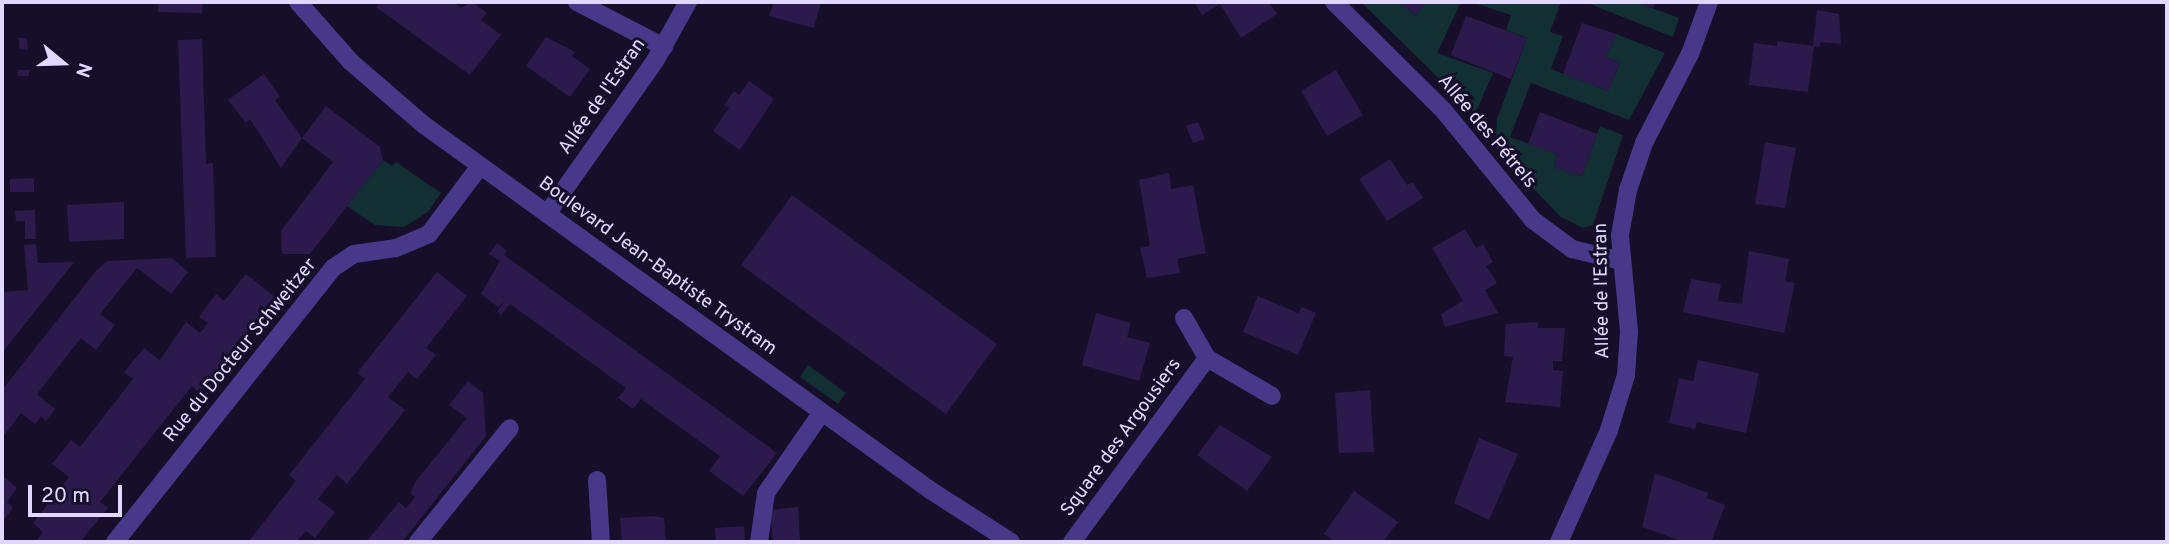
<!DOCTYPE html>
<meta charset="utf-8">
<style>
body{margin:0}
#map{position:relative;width:2169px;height:544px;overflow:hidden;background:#170f29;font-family:Overpass,sans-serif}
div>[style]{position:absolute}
.green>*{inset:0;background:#122f33}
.building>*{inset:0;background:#2b1a4b}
.service>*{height:18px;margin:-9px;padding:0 9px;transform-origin:9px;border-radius:9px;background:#48388a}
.minor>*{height:18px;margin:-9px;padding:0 9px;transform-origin:9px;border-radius:9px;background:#48388a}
.tertiary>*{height:18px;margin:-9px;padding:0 9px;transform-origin:9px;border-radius:9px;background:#48388a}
span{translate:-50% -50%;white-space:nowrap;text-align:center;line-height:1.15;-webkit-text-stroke:6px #170f29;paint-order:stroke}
.street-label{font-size:19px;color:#e2d7ff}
.frame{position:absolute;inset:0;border:4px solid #e2d7ff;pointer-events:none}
.north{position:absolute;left:28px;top:28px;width:70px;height:70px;-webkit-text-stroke:5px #170f29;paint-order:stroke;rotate:109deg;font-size:19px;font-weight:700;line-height:28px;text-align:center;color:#e2d7ff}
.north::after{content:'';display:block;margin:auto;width:24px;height:32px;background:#e2d7ff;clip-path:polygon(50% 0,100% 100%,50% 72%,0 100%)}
.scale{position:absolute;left:28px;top:485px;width:94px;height:32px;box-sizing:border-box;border:4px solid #e2d7ff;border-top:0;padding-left:9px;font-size:21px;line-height:24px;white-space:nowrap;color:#e2d7ff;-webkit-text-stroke:5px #170f29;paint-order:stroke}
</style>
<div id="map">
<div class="green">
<i style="clip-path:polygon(1361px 2px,1398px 2px,1416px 15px,1426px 2px,1461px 2px,1437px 53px,1493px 73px,1475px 114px)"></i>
<i style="clip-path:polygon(1471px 2px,1561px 2px,1550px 32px,1563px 36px,1551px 69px,1608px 91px,1620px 63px,1606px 57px,1616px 34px,1665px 53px,1629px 120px,1531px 83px,1510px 137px,1557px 154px,1554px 167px,1582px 176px,1600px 126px,1623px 135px,1593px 225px,1583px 228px,1561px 217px,1521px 176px,1496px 141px,1497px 119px,1527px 38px,1506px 30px,1511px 15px)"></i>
<i style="clip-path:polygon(1585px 2px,1636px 2px,1679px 18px,1673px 37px)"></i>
<i style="clip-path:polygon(383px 160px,392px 166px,396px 162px,441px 193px,428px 212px,404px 227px,375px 225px,347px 206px)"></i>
<i style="clip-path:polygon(808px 365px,846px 393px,838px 404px,800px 377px)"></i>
</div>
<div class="building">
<i style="clip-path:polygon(158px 2px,203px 2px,202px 13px,158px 12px)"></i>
<i style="clip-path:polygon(380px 2px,453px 2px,461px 8px,472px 2px,487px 13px,481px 20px,501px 35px,470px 75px,376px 7px)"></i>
<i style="clip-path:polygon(774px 2px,821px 2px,814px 28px,769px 16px)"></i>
<i style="clip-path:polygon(1194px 2px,1269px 2px,1277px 14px,1241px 38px,1220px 4px,1202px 15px)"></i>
<i style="clip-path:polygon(1398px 2px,1426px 2px,1416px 15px)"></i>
<i style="clip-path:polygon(1636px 2px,1656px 2px,1653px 8px)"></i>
<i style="clip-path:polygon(1817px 10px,1839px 14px,1841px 44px,1820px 42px,1820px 47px,1813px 46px)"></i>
<i style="clip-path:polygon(1466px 16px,1527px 38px,1511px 79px,1451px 55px)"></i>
<i style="clip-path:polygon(1582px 23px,1616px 34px,1606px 57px,1620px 63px,1608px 91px,1563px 74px)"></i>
<i style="clip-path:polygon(546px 37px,575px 52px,572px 56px,590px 69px,570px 97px,526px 66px)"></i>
<i style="clip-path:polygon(19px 38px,27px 38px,28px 50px,19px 49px)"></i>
<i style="clip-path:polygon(202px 39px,206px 164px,213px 163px,216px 257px,186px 258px,178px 40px)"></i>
<i style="clip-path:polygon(1777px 41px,1814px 46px,1808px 92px,1749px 85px,1754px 43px,1777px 46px)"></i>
<i style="clip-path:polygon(18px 70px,29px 70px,29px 76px,18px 76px)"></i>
<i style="clip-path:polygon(1336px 70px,1363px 115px,1327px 136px,1301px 91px)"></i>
<i style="clip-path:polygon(264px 74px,280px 97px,275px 100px,302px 138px,281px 168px,250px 119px,246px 123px,228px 100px)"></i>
<i style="clip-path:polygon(749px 81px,774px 99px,740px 150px,713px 131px,729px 108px,724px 105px,734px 91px,739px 95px)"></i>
<i style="clip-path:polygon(326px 106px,380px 147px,383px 160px,310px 254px,282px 254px,281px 231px,333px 162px,302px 138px)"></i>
<i style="clip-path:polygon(1540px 112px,1597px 134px,1582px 176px,1554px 167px,1557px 154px,1528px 144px)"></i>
<i style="clip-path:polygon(1198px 122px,1205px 139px,1193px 143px,1186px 126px)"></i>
<i style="clip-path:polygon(1765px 142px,1796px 148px,1785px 208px,1755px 204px)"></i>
<i style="clip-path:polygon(1390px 159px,1407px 185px,1413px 182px,1423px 198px,1387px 221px,1359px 179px)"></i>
<i style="clip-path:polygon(1169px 173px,1171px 189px,1193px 185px,1206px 253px,1177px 259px,1180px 273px,1147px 278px,1140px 248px,1150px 246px,1139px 180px)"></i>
<i style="clip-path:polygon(34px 178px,34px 192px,10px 192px,10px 179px)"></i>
<i style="clip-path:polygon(792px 195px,997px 344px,946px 414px,741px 265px)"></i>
<i style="clip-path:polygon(124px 202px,124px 239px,69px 242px,67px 205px)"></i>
<i style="clip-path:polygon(35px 210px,36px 239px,25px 239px,25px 221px,16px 221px,15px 211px)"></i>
<i style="clip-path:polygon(1465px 229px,1476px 248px,1483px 244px,1493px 262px,1486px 266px,1497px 283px,1485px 290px,1498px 313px,1445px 327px,1441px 314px,1463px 301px,1432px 248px)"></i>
<i style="clip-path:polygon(497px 243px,507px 251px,504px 255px,777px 453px,743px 496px,709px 471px,720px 456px,641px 399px,633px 409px,618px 398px,626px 388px,510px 304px,501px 315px,497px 312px,505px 300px,498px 307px,481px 294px,500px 261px,489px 254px)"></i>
<i style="clip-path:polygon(36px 244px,38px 263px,74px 262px,2px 353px,2px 292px,28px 290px,24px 245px)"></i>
<i style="clip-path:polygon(1749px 251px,1789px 259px,1785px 281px,1795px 283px,1784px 333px,1683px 312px,1691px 279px,1721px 284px,1718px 301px,1742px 304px)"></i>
<i style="clip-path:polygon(172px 258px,188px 272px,171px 294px,137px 268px,100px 314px,115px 325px,96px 350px,81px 338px,37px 394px,55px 409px,46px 421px,41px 416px,35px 424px,21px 413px,2px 438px,2px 390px,96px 271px,107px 261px)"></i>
<i style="clip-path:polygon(437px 272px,467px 296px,426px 348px,436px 355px,417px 379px,408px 372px,388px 397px,405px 410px,347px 484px,337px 475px,318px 499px,335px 512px,315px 538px,306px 531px,296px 542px,248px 542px,296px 481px,289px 475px,365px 379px,357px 373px)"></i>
<i style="clip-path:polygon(246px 274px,275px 297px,199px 393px,192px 386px,172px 411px,100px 502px,108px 508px,80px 542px,35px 542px,43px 532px,33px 523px,69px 477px,52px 464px,71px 440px,80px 447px,97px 425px,133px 379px,124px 372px,144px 348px,160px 360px,186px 322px,200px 333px,208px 323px,199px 317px,216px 294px,224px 301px)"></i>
<i style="clip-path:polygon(1258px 296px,1298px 313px,1302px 307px,1316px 313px,1298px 355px,1243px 332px)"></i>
<i style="clip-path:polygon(1096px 313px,1131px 323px,1127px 337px,1150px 343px,1139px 381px,1082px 365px)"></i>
<i style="clip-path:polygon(1538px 322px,1538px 328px,1565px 328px,1562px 361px,1553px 361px,1553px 370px,1563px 371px,1560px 407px,1505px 402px,1513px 357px,1504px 356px,1506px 324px)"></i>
<i style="clip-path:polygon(1698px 360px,1759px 373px,1746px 433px,1697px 422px,1695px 429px,1669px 423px,1679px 378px,1693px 381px)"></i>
<i style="clip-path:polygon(468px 381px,483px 393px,486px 436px,402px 542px,366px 542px,399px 502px,406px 508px,415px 497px,410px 493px,416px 481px,467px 418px,449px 405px)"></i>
<i style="clip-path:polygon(1370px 390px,1374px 452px,1339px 453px,1335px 393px)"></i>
<i style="clip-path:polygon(1220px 425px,1272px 457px,1247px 491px,1197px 455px)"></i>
<i style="clip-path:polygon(1479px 438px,1518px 454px,1489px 520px,1454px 503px)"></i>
<i style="clip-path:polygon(1655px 473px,1708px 493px,1707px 498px,1725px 505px,1711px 542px,1684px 542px,1642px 527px)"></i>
<i style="clip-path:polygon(2px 475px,17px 488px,7px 502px,13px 508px,2px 522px)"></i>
<i style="clip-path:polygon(1354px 491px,1398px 522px,1383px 542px,1336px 542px,1324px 534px)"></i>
<i style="clip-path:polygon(798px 507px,800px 542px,773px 542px,770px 510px)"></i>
<i style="clip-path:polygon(653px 516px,664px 518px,666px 542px,622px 542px,620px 518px)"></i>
<i style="clip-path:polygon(744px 526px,745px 542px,716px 542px,715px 528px)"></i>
</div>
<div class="service">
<i style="left:577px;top:2px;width:98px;rotate:27.3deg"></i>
<i style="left:597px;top:480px;width:62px;rotate:86.3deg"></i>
<i style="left:418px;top:542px;width:146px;rotate:-51.1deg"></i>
<i style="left:759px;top:542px;width:49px;rotate:-81.9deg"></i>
<i style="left:766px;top:493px;width:98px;rotate:-55.3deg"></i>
</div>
<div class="minor">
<i style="left:1334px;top:2px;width:155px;rotate:44.7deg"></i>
<i style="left:1444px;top:111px;width:141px;rotate:50.8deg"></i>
<i style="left:1533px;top:220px;width:49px;rotate:36.6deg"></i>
<i style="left:1572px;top:249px;width:51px;rotate:13.5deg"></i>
<i style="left:547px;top:214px;width:187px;rotate:-54.8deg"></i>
<i style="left:655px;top:61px;width:68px;rotate:-60.8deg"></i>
<i style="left:1184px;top:318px;width:46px;rotate:60.1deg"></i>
<i style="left:115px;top:542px;width:350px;rotate:-51.5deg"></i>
<i style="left:333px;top:268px;width:25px;rotate:-34deg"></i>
<i style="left:354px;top:254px;width:42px;rotate:-8.1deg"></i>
<i style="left:396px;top:248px;width:36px;rotate:-23deg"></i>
<i style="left:429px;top:234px;width:85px;rotate:-53.1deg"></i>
<i style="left:1072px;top:542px;width:228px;rotate:-53.7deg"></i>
<i style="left:1207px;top:358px;width:75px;rotate:30.3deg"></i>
<i style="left:1559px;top:542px;width:123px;rotate:-65.9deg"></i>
<i style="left:1609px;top:430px;width:58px;rotate:-72.8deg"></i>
<i style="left:1626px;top:375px;width:44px;rotate:-86.1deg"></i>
<i style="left:1629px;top:331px;width:96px;rotate:-95.4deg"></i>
<i style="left:1620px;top:235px;width:46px;rotate:-79.9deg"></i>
<i style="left:1628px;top:190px;width:50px;rotate:-71.2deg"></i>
<i style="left:1644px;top:143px;width:100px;rotate:-62.7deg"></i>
<i style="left:1690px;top:54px;width:55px;rotate:-69.9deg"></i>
</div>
<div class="tertiary">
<i style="left:298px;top:2px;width:80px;rotate:48.5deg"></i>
<i style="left:351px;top:62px;width:96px;rotate:40.8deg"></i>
<i style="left:424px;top:125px;width:624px;rotate:35.8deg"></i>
<i style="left:930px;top:490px;width:96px;rotate:32.7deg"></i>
</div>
<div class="street-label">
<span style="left:603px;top:97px;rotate:-55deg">Allée de l'Estran</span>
<span style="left:1486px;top:132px;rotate:50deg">Allée des Pétrels</span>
<span style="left:657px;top:267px;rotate:36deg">Boulevard Jean-Baptiste Trystram</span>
<span style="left:1603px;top:291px;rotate:-91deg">Allée de l'Estran</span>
<span style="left:241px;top:351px;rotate:-51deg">Rue du Docteur Schweitzer</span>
<span style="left:1122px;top:438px;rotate:-54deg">Square des Argousiers</span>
</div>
<div class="frame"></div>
<div class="north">N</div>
<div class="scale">20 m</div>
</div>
